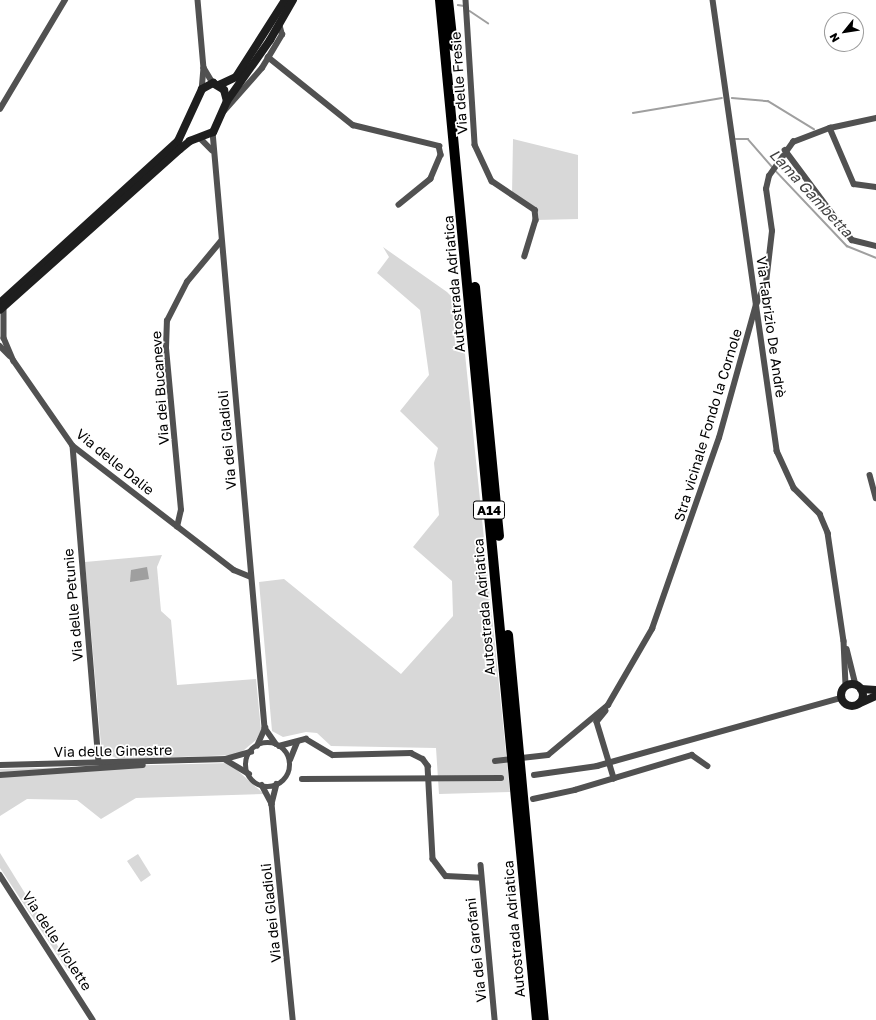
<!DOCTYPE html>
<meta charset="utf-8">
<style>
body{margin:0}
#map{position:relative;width:876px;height:1020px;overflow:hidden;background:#fff;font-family:"Golos Text",sans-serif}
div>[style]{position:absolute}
.green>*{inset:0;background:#d8d8d8}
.water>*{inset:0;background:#9f9f9f}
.stream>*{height:1.5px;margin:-0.75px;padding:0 0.75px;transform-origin:0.75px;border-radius:0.75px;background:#9f9f9f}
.minor>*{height:5.5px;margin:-2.75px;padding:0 2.75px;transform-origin:2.75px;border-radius:2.75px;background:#515151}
.minor>.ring{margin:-2.75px;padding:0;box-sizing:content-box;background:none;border:5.5px solid #515151;border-radius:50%}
.secondary>*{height:8px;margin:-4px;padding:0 4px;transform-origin:4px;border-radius:4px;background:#1e1e1e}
.secondary>.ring{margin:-4px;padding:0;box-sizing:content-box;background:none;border:8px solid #1e1e1e;border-radius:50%}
.motorway>*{height:10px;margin:-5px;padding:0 5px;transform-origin:5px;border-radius:5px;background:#000}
span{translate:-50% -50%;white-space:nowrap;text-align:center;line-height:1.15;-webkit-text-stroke:3.5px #fff;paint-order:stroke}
.shield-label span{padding:1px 3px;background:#fff;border:1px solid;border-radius:3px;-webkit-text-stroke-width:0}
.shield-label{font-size:13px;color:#000;font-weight:700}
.street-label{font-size:14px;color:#000}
.water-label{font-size:15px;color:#404040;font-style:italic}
.north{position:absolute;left:824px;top:12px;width:40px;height:40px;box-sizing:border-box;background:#fff;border:1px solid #999;border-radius:50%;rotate:240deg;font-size:11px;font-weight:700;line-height:16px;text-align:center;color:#000}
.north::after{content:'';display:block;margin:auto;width:14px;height:18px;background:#000;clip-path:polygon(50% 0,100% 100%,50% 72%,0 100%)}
</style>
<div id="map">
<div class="green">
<i style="clip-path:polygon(513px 139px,578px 155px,578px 219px,536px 220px,536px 214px,512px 194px)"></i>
<i style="clip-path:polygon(383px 247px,447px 292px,460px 305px,510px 792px,439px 794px,436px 748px,331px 746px,317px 733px,306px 732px,283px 737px,272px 731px,259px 582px,284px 579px,401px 674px,453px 616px,452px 581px,413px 547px,439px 515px,434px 463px,438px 448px,400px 411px,429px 375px,420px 310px,377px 273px,389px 257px)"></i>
<i style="clip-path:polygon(162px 555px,157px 567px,161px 611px,171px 620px,177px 685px,256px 679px,261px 730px,256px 740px,238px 755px,118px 759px,104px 752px,101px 745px,85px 562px)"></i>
<i style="clip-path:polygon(229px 763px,264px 794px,136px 798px,101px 819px,77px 800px,27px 799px,0 816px,0 769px)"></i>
<i style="clip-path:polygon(0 853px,72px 969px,68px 971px,0 868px)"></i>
<i style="clip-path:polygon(138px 854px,151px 875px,141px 882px,127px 861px)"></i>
</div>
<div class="water">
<i style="clip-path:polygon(147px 567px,149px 579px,130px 582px,131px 570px)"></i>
</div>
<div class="stream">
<i style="left:458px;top:5px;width:6px;rotate:9deg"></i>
<i style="left:470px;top:11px;width:22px;rotate:34deg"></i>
<i style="left:732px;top:98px;width:36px;rotate:5deg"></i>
<i style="left:768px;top:101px;width:54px;rotate:31.3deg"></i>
<i style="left:633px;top:113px;width:90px;rotate:-9.6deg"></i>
<i style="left:736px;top:139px;width:12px"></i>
<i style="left:748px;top:139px;width:37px;rotate:49deg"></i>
<i style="left:775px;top:170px;width:105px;rotate:46.5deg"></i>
<i style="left:847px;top:246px;width:31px;rotate:22deg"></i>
</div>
<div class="minor">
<i style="left:198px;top:0;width:68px;rotate:85deg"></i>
<i style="left:204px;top:68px;width:21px;rotate:95deg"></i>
<i style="left:466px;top:0;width:145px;rotate:86.4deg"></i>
<i style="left:475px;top:145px;width:40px;rotate:65deg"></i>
<i style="left:492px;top:181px;width:52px;rotate:34deg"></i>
<i style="left:535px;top:210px;width:10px;rotate:84deg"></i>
<i style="left:536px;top:220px;width:38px;rotate:107deg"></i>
<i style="left:713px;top:0;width:456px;rotate:81.9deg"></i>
<i style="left:777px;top:451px;width:41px;rotate:65.3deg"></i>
<i style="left:794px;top:488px;width:37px;rotate:45deg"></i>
<i style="left:820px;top:514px;width:21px;rotate:67deg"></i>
<i style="left:828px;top:533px;width:109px;rotate:81.6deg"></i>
<i style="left:844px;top:641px;width:44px;rotate:87.4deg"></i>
<i style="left:268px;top:57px;width:109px;rotate:38.7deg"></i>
<i style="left:353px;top:125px;width:89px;rotate:13.7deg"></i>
<i style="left:439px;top:146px;width:9px;rotate:77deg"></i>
<i style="left:441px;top:155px;width:26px;rotate:113deg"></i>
<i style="left:431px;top:179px;width:41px;rotate:140.9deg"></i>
<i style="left:204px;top:68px;width:17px;rotate:59deg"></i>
<i style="left:0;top:109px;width:127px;rotate:-59.2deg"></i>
<i style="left:224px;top:111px;width:57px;rotate:-48.5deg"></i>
<i style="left:262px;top:68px;width:39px;rotate:-59deg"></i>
<i style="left:282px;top:35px;width:11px;rotate:-105deg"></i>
<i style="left:830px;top:128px;width:61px;rotate:66.8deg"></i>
<i style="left:854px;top:184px;width:22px;rotate:8deg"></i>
<i style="left:213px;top:132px;width:598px;rotate:85.01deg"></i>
<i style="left:265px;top:728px;width:19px;rotate:55deg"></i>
<i style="left:200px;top:138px;width:17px;rotate:45deg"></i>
<i style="left:785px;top:150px;width:112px;rotate:53.3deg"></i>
<i style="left:852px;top:240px;width:25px;rotate:14deg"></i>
<i style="left:4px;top:306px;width:32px;rotate:90deg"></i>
<i style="left:4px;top:338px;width:25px;rotate:67deg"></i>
<i style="left:14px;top:361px;width:103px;rotate:55.2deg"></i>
<i style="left:73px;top:446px;width:203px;rotate:37.6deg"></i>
<i style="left:234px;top:570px;width:18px;rotate:22deg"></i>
<i style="left:0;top:346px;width:14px;rotate:45deg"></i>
<i style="left:73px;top:446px;width:317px;rotate:85.3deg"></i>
<i style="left:870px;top:475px;width:24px;rotate:75deg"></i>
<i style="left:177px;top:527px;width:17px;rotate:-77deg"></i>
<i style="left:181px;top:510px;width:163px;rotate:-95.3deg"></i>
<i style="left:166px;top:348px;width:27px;rotate:-88deg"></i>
<i style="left:167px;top:321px;width:44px;rotate:-62.9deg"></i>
<i style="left:187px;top:282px;width:53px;rotate:-50.3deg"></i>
<i style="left:847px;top:649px;width:37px;rotate:76deg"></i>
<i style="left:606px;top:711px;width:14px;rotate:129deg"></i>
<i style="left:597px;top:722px;width:59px;rotate:73.1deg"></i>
<i class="ring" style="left:246px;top:743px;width:38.5px;height:38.5px"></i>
<i style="left:257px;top:746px;width:20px;rotate:-66deg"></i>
<i style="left:279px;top:746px;width:28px;rotate:-15deg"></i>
<i style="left:306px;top:739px;width:31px;rotate:31deg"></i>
<i style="left:333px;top:755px;width:78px;rotate:-1.5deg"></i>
<i style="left:411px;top:753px;width:13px;rotate:27deg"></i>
<i style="left:423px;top:759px;width:9px;rotate:54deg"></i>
<i style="left:428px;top:766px;width:93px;rotate:86.9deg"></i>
<i style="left:433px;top:859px;width:21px;rotate:53deg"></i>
<i style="left:446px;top:876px;width:35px;rotate:3deg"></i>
<i style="left:226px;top:760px;width:27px;rotate:31deg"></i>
<i style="left:290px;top:760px;width:18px;rotate:-68deg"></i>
<i style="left:495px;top:761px;width:53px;rotate:-6.5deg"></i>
<i style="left:548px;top:755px;width:78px;rotate:-39.8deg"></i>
<i style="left:608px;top:705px;width:88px;rotate:-59.9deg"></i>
<i style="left:652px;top:629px;width:202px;rotate:-70.7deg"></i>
<i style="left:719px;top:438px;width:138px;rotate:-74.5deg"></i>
<i style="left:756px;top:305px;width:24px;rotate:-66deg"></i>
<i style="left:766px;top:283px;width:52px;rotate:-83.4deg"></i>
<i style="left:772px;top:231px;width:42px;rotate:-98.1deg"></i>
<i style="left:766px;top:189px;width:13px;rotate:-77deg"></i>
<i style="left:769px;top:176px;width:42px;rotate:-54.8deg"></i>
<i style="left:793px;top:142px;width:40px;rotate:-21deg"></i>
<i style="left:830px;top:128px;width:47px;rotate:-12.3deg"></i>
<i style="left:0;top:765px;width:226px;rotate:-1.5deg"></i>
<i style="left:226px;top:759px;width:26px;rotate:-16deg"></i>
<i style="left:0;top:775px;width:143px;rotate:-4deg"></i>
<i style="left:534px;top:775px;width:64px;rotate:-8.1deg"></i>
<i style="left:597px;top:766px;width:253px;rotate:-15.6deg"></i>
<i style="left:302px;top:779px;width:199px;rotate:-0.3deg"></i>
<i style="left:277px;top:784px;width:21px;rotate:104deg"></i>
<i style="left:272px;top:804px;width:217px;rotate:84.4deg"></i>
<i style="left:262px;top:785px;width:21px;rotate:62deg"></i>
<i style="left:533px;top:799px;width:43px;rotate:-12.1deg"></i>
<i style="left:575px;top:790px;width:122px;rotate:-16.7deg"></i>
<i style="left:692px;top:755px;width:19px;rotate:35deg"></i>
<i style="left:481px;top:865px;width:156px;rotate:84.8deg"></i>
<i style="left:0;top:875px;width:172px;rotate:57.3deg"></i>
</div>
<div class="secondary">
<i style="left:219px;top:85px;width:19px;rotate:-25deg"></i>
<i style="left:236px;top:77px;width:91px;rotate:-57.5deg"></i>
<i style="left:227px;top:101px;width:75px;rotate:-54.8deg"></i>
<i style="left:270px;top:40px;width:46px;rotate:-60.1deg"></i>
<i style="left:0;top:303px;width:241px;rotate:-42.3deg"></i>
<i style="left:178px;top:141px;width:57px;rotate:-65.2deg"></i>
<i style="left:202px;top:89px;width:13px;rotate:-29deg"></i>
<i style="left:213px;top:83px;width:13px;rotate:32deg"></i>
<i style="left:224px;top:90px;width:11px;rotate:75deg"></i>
<i style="left:227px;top:101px;width:34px;rotate:114deg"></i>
<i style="left:213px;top:132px;width:25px;rotate:159deg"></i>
<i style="left:190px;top:141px;width:13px;rotate:141deg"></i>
<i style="left:180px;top:149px;width:241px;rotate:138.2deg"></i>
<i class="ring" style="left:841px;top:684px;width:14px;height:14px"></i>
<i style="left:861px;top:689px;width:15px;rotate:4deg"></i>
<i style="left:860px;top:703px;width:17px;rotate:-24deg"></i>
</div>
<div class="motorway">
<i style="left:440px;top:0;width:1025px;rotate:84.57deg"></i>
<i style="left:448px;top:0;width:46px;rotate:83.8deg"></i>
<i style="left:475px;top:287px;width:250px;rotate:84.5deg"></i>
<i style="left:508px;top:635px;width:387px;rotate:84.7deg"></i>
</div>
<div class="shield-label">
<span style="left:489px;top:510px">A14</span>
</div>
<div class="street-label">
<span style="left:459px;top:83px;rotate:-94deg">Via delle Fresie</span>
<span style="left:454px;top:284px;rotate:-95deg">Autostrada Adriatica</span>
<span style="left:771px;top:327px;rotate:82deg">Via Fabrizio De Andrè</span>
<span style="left:160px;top:388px;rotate:-94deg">Via dei Bucaneve</span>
<span style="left:708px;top:425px;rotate:-73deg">Stra vicinale Fondo la Cornole</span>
<span style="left:227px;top:440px;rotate:-95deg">Via dei Gladioli</span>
<span style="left:115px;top:462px;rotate:39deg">Via delle Dalie</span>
<span style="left:73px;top:605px;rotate:-95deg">Via delle Petunie</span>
<span style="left:484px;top:607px;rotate:-95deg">Autostrada Adriatica</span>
<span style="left:113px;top:751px;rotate:-1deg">Via delle Ginestre</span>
<span style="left:271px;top:913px;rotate:-96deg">Via dei Gladioli</span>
<span style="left:514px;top:929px;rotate:-95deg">Autostrada Adriatica</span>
<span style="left:57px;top:941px;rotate:57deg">Via delle Violette</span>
<span style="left:476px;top:950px;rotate:-96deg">Via dei Garofani</span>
</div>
<div class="water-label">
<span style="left:811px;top:193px;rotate:47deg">Lama Gambetta</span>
</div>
<div class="north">N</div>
</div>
